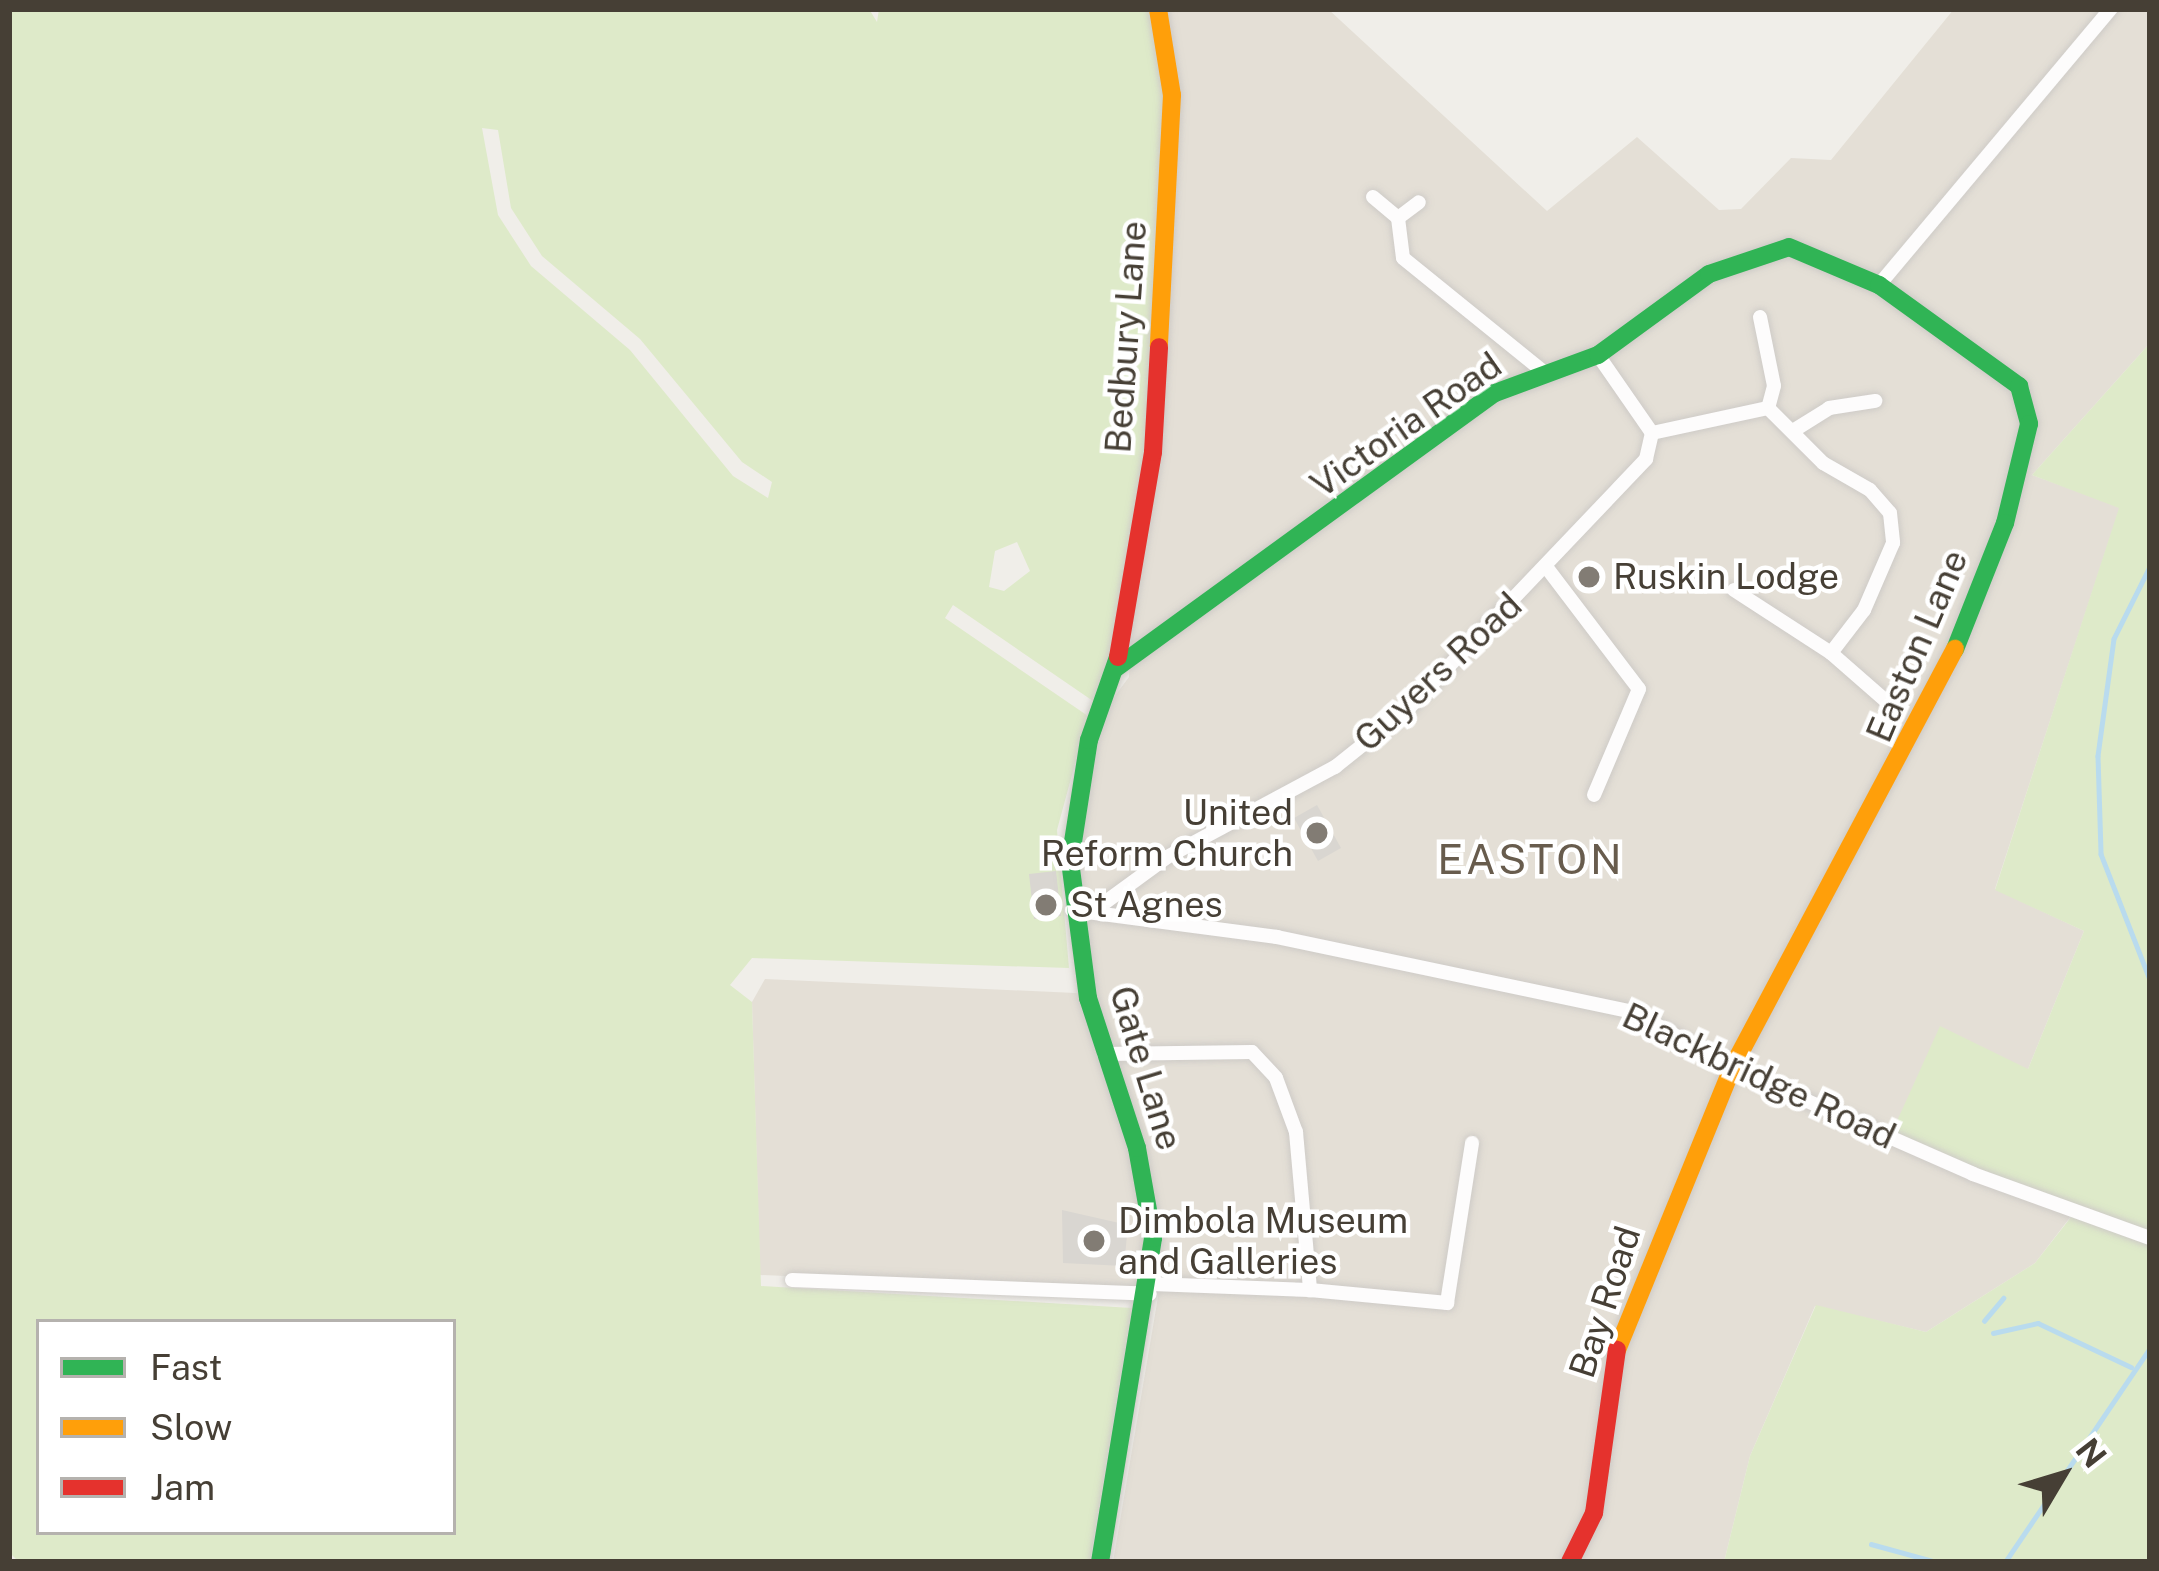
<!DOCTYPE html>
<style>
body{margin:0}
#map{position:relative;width:2159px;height:1571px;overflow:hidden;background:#f0eee9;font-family:"Public Sans",sans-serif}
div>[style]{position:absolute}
.residential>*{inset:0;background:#e4dfd6}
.green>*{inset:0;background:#deeac9}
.stream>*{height:4.5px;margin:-2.25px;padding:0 2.25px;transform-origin:2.25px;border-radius:2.25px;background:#b9dbee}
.building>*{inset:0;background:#d9d6d1}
.roads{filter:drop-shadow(0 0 3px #cecbc7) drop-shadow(0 0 3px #cecbc7)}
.street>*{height:14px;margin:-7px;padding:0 7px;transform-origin:7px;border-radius:7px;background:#fdfcfc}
.fast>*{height:18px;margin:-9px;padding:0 9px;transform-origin:9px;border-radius:9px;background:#30b455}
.slow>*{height:18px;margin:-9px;padding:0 9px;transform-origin:9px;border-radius:9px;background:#ff9f0a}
.jam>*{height:18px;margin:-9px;padding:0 9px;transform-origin:9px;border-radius:9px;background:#e5322d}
.dots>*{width:33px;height:33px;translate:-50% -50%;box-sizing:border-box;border:6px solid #fff;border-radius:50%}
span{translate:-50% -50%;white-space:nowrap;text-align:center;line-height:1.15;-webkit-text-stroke:9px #fff;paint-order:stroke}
.street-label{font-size:36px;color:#463f35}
.poi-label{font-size:36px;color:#463f35}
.left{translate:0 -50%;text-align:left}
.right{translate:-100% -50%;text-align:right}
.quarter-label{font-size:42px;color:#685c4d;letter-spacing:3px}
.frame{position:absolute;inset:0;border:12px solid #463f35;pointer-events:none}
.legend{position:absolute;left:36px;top:1319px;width:420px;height:216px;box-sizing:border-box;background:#fff;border:3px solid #b5b2ae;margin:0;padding:15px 21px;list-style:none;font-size:36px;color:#463f35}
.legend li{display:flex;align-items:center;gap:24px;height:60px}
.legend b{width:60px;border:3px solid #b5b2ae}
.north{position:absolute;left:2003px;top:1415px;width:120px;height:120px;-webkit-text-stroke:9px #fff;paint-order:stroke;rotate:52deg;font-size:33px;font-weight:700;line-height:48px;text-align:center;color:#463f35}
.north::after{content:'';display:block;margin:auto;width:42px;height:54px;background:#463f35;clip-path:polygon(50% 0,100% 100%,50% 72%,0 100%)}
</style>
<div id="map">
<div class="residential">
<i style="clip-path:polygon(1165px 9px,1328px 9px,1547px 211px,1637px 137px,1719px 210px,1741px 209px,1791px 158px,1831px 160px,1954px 9px,2150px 9px,2150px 343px,2032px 475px,2120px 507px,1995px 889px,2084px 931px,2028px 1069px,2075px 1211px,2035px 1263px,1926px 1332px,1815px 1306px,1750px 1456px,1724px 1562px,1113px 1562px,1159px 1291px,760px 1275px,752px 1002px,765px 979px,1097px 994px,1077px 862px,1088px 768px,1106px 708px,1129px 677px)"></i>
</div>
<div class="green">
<i style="clip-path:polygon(evenodd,9px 9px,869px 9px,877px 22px,879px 9px,1152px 9px,1166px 96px,1147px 457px,1112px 667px,1093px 701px,953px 605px,945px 618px,1088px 716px,1057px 830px,1069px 968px,752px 958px,730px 985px,752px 1002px,761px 1286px,1132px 1308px,1090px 1562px,19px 1562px,9px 1552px,9px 9px,482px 128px,498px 130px,511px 208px,542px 256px,640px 339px,742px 462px,772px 482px,768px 498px,733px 476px,630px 350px,531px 266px,498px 215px,482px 128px,9px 9px,1017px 542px,1030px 571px,1004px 591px,989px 587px,995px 551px,1017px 542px,9px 9px,39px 1322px,453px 1322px,453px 1532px,39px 1532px,39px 1322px)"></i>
<i style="clip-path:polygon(2150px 343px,2150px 1562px,1724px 1562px,1750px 1456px,1816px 1305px,1926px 1332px,2035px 1263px,2075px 1212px,1892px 1132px,1940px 1026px,2028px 1069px,2084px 931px,1995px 890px,2119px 508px,2032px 475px)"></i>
</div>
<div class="stream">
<i style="left:2150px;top:567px;width:80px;rotate:116.6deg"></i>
<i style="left:2114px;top:639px;width:118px;rotate:97.8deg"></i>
<i style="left:2098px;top:756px;width:98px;rotate:88.2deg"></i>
<i style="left:2101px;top:854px;width:135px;rotate:68.7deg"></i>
<i style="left:1984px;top:1321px;width:30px;rotate:-50deg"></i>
<i style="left:1993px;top:1333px;width:46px;rotate:-12.5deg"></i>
<i style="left:2038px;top:1323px;width:103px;rotate:25.3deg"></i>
<i style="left:1871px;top:1544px;width:68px;rotate:15.3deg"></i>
<i style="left:2005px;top:1562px;width:258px;rotate:-55.9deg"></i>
</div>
<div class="building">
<i style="clip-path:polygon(1317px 805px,1341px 848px,1318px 861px,1294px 818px)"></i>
<i style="clip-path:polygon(1056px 871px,1061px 916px,1034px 919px,1029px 874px)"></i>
<i style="clip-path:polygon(1062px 1210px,1128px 1225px,1124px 1266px,1063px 1263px)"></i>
</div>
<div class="roads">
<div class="street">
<i style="left:1373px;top:197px;width:33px;rotate:40deg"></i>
<i style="left:1398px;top:218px;width:40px;rotate:82.9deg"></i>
<i style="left:1403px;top:258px;width:181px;rotate:39deg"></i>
<i style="left:1398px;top:218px;width:26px;rotate:-37deg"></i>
<i style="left:1879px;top:285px;width:361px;rotate:-50deg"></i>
<i style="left:1760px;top:317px;width:70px;rotate:78.5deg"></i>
<i style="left:1774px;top:386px;width:23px;rotate:105deg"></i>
<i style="left:1796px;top:429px;width:39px;rotate:-32deg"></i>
<i style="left:1829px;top:408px;width:47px;rotate:-8.7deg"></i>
<i style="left:1652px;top:433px;width:119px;rotate:-12.2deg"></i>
<i style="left:1768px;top:408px;width:78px;rotate:45deg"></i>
<i style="left:1823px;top:463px;width:54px;rotate:29.9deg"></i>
<i style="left:1870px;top:490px;width:30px;rotate:49deg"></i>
<i style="left:1890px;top:513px;width:30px;rotate:84deg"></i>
<i style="left:1893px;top:543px;width:73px;rotate:113.4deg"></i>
<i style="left:1864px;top:610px;width:54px;rotate:127.5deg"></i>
<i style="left:1831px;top:653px;width:82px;rotate:41.1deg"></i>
<i style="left:1547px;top:568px;width:152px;rotate:52.8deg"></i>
<i style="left:1639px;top:689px;width:115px;rotate:113deg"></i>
<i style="left:1734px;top:590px;width:116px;rotate:33deg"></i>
<i style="left:1096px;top:909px;width:88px;rotate:-36.2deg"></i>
<i style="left:1167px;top:857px;width:191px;rotate:-28.2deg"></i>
<i style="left:1335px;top:767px;width:95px;rotate:-38.6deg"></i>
<i style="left:1409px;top:708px;width:344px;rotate:-46.4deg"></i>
<i style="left:1646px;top:459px;width:27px;rotate:-77deg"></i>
<i style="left:1652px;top:433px;width:95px;rotate:-124.7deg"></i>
<i style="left:1072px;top:910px;width:207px;rotate:7.5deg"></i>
<i style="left:1277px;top:937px;width:365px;rotate:11.9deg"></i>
<i style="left:1634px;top:1012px;width:113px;rotate:29.7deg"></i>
<i style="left:1732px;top:1068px;width:263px;rotate:23.7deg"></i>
<i style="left:1973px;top:1174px;width:188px;rotate:19.9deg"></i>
<i style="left:1104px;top:1054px;width:148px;rotate:-0.8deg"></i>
<i style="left:1252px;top:1052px;width:35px;rotate:47deg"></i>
<i style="left:1276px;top:1078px;width:58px;rotate:69.7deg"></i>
<i style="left:1296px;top:1132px;width:159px;rotate:84.9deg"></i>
<i style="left:1310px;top:1290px;width:158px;rotate:-177.8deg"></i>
<i style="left:792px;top:1280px;width:358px;rotate:2.2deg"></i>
<i style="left:1310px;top:1290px;width:138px;rotate:5.4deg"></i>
<i style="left:1447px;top:1303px;width:162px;rotate:-81.1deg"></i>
</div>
<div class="fast">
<i style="left:1116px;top:668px;width:468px;rotate:-36deg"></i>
<i style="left:1495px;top:393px;width:110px;rotate:-20.3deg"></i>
<i style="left:1598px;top:355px;width:137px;rotate:-36.1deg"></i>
<i style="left:1709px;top:274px;width:84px;rotate:-18.6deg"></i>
<i style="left:1789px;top:247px;width:98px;rotate:22.9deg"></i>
<i style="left:1879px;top:285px;width:173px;rotate:35.8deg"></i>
<i style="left:2019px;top:386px;width:39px;rotate:75deg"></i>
<i style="left:2029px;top:424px;width:102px;rotate:103.6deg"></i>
<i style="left:2005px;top:523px;width:136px;rotate:111.6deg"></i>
<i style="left:1100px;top:1562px;width:328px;rotate:-80.7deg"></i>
<i style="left:1153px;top:1238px;width:91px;rotate:-100.1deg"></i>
<i style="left:1137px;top:1148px;width:158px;rotate:-108.1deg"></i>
<i style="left:1088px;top:998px;width:138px;rotate:-97.5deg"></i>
<i style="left:1070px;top:861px;width:122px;rotate:-81.1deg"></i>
<i style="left:1089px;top:740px;width:88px;rotate:-70.7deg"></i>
</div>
<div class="slow">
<i style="left:1158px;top:9px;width:87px;rotate:80.8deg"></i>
<i style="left:1172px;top:95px;width:252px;rotate:93deg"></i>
<i style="left:1617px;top:1350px;width:305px;rotate:-67.8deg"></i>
<i style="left:1732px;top:1068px;width:475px;rotate:-62deg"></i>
</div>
<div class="jam">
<i style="left:1118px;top:657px;width:208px;rotate:-80.3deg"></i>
<i style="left:1153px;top:452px;width:105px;rotate:-86.7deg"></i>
<i style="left:1570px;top:1562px;width:55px;rotate:-63.9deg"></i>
<i style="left:1594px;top:1513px;width:165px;rotate:-82deg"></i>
</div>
</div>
<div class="dots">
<i style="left:1589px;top:577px;background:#827c74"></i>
<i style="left:1317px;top:833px;background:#827c74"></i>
<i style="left:1046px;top:905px;background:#827c74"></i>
<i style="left:1094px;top:1241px;background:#827c74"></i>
</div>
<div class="street-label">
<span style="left:1126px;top:337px;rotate:-86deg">Bedbury Lane</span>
<span style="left:1406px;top:425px;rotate:-35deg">Victoria Road</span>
<span style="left:1917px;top:646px;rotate:-67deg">Easton Lane</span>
<span style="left:1438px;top:672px;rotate:-43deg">Guyers Road</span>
<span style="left:1146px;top:1068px;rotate:73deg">Gate Lane</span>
<span style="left:1759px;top:1076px;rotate:25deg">Blackbridge Road</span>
<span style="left:1605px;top:1302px;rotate:-72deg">Bay Road</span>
</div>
<div class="poi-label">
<span class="left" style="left:1613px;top:577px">Ruskin Lodge</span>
<span class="right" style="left:1293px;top:833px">United<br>Reform Church</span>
<span class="left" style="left:1070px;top:905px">St Agnes</span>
<span class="left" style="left:1118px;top:1241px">Dimbola Museum<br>and Galleries</span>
</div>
<div class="quarter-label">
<span style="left:1531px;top:859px">EASTON</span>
</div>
<div class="frame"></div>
<ul class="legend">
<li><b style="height:15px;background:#30b455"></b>Fast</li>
<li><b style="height:15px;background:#ff9f0a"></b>Slow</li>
<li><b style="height:15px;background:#e5322d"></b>Jam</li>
</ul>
<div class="north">N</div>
</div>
